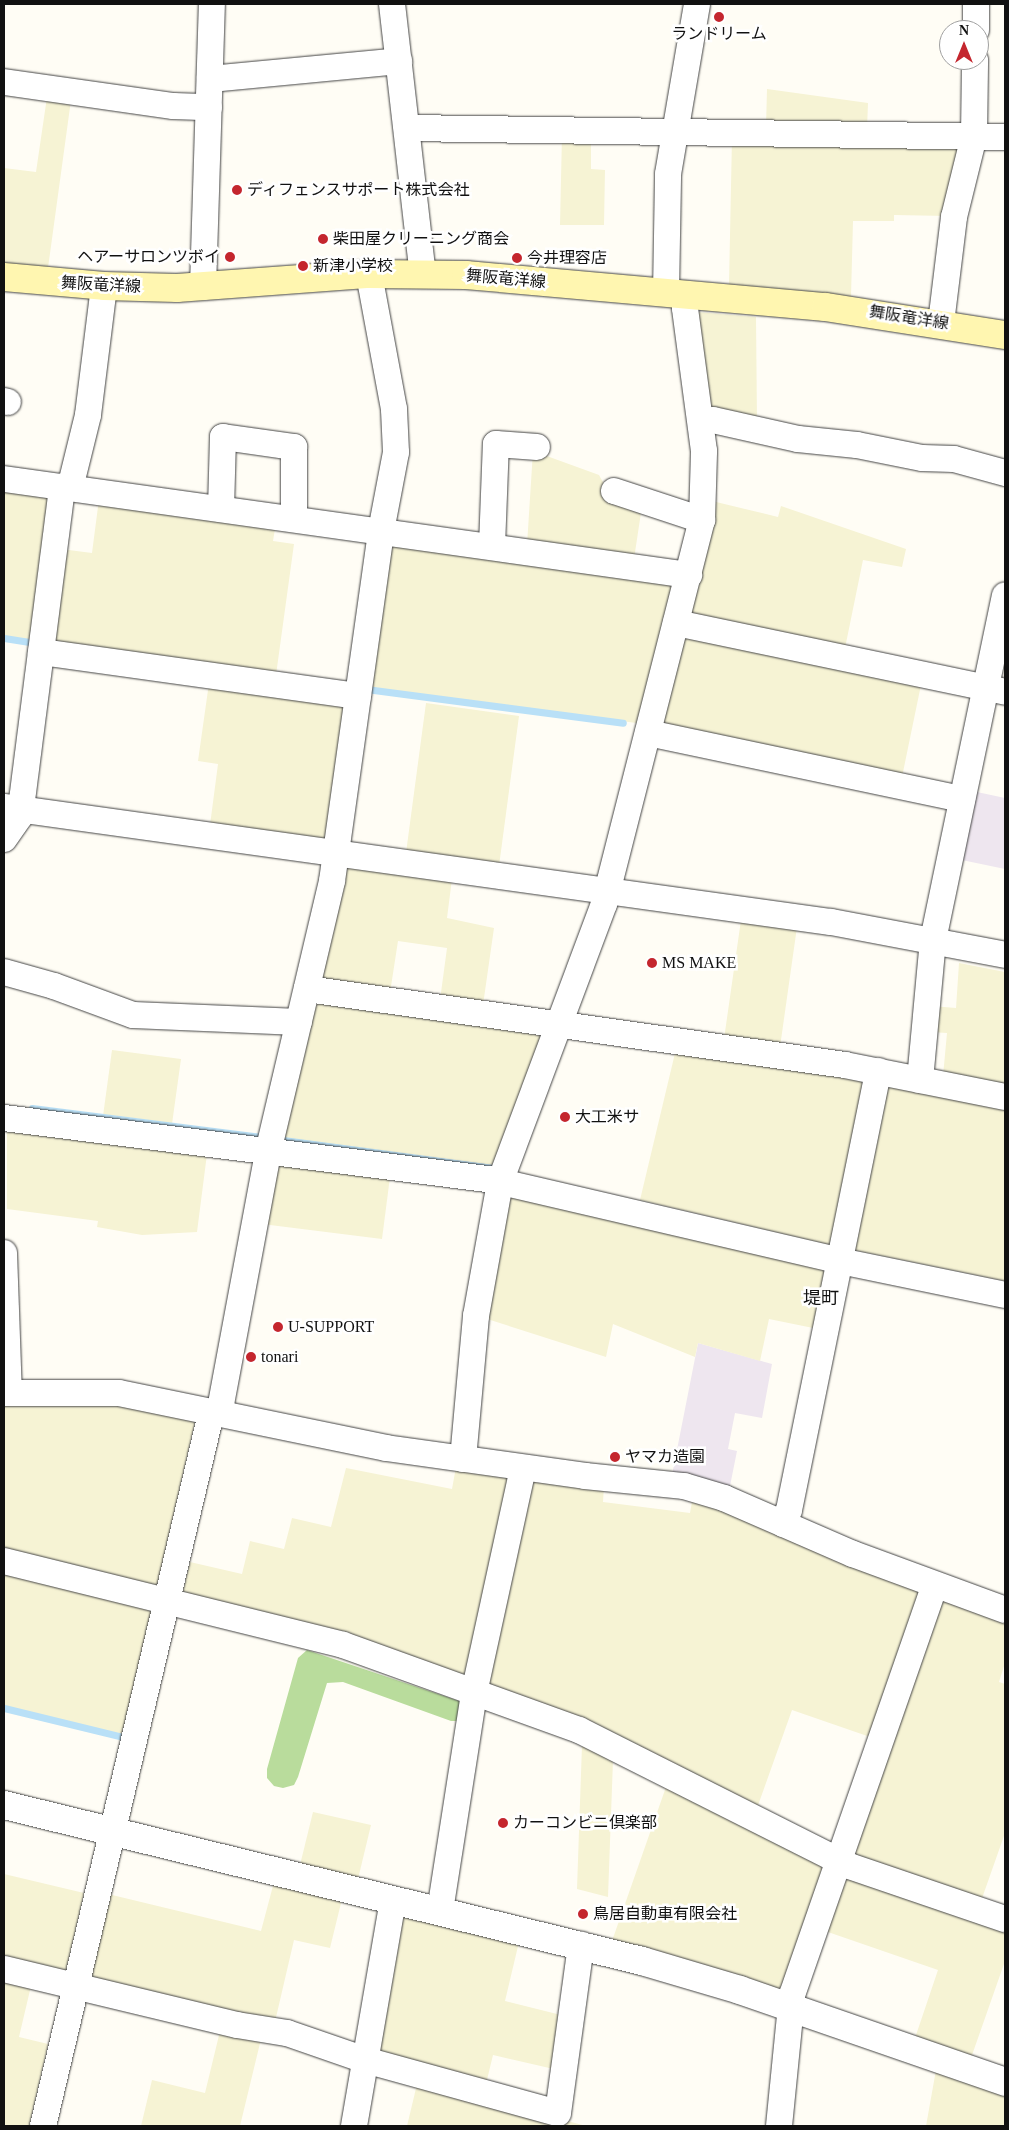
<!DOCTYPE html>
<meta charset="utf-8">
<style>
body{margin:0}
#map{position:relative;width:1009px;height:2130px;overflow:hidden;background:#fffdf5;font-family:"Times New Roman","Noto Sans JP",serif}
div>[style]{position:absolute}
.industrial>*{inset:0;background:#eee6ef}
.farmland>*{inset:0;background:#f6f3d4}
.forest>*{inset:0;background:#b9dc9c}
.stream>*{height:7px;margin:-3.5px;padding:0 3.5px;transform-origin:3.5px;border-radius:3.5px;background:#b9e0f7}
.roads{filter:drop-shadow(0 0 1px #444) drop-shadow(0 0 1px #444)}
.minor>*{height:26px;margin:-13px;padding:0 13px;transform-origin:13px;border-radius:13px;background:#fff}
.tertiary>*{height:28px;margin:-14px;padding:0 14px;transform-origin:14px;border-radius:14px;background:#fff}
.secondary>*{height:28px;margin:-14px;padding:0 14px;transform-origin:14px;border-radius:14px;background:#fff6b0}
.dots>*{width:14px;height:14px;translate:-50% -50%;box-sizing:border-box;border:2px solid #fff;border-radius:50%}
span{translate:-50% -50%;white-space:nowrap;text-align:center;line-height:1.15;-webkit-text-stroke:5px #fff;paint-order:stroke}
.poi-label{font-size:16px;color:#111}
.left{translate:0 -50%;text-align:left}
.right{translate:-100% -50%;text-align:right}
.street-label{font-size:16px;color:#111}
.neighbourhood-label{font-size:18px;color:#111}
.frame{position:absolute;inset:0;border:5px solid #111;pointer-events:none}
.north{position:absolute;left:939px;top:20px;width:50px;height:50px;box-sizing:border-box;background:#fff;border:1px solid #a0a0a0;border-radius:50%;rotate:0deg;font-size:14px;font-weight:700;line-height:20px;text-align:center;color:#111}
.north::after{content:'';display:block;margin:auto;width:18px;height:22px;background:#c4262e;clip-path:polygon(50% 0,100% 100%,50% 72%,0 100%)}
</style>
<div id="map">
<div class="industrial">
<i style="clip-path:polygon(977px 792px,1005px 798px,1005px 869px,957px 859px)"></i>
<i style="clip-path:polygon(698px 1343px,772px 1364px,762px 1418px,735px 1413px,728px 1449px,737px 1451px,729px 1491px,672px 1475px)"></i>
</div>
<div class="farmland">
<i style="clip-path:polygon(767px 89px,868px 103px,867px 129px,766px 127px)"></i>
<i style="clip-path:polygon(47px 97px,71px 100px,48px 268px,4px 263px,4px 168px,36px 172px)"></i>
<i style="clip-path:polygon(562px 134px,591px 134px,591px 169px,605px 170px,604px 225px,560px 225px)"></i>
<i style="clip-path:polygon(732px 137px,961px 141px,948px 216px,894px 215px,894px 221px,853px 221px,851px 297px,729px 285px)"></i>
<i style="clip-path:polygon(697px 312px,756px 317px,757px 422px,711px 411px)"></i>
<i style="clip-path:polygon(533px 451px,599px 475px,610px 495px,642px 506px,634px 559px,527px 545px)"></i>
<i style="clip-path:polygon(4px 485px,50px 492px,36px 641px,4px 637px)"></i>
<i style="clip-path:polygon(99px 499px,276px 523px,273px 541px,294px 544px,276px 675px,49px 643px,61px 549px,92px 553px)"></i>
<i style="clip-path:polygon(712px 501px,778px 517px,781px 506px,906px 549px,902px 567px,863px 560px,844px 653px,689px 621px)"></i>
<i style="clip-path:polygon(386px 543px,676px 578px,644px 724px,366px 687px)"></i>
<i style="clip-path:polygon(680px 634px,922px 680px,902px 777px,657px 726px)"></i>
<i style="clip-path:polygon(209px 683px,350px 703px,326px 842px,210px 825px,218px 764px,198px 761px)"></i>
<i style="clip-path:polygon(426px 703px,519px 716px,499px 866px,406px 853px)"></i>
<i style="clip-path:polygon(348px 865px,452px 879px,447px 918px,494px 928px,483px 1005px,440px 1000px,447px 948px,398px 941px,390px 993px,315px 982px)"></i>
<i style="clip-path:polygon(741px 920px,797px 927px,780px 1047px,724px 1039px)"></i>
<i style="clip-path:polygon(959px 963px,1005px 972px,1005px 1089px,943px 1076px,947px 1033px,930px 1032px,932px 1006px,956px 1008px)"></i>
<i style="clip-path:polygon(316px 999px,543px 1036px,494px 1165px,284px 1138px)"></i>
<i style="clip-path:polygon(676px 1049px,867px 1077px,830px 1245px,640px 1200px)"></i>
<i style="clip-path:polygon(112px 1050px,181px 1059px,172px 1124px,103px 1116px)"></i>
<i style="clip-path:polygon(880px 1085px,1005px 1106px,1005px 1281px,853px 1250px)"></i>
<i style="clip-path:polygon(7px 1128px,207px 1154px,197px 1232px,142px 1235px,97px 1227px,98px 1221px,7px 1209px)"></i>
<i style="clip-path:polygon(280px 1163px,390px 1177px,382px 1239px,262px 1224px)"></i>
<i style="clip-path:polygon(508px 1194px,825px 1268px,818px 1329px,769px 1319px,760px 1361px,698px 1343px,695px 1357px,613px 1324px,606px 1357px,481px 1317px)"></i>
<i style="clip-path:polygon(79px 1399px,196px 1417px,157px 1586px,4px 1554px,4px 1401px)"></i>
<i style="clip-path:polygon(456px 1467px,511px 1474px,470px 1679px,183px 1592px,190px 1562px,242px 1574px,250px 1541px,284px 1549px,292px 1518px,331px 1527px,346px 1468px,452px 1489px)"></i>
<i style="clip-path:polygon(534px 1478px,604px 1486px,603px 1502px,690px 1513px,693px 1496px,925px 1590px,873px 1738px,792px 1710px,756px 1811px,487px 1690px)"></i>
<i style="clip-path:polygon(4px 1568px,152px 1607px,122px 1735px,4px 1707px)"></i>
<i style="clip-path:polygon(945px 1597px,1005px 1619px,1005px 1663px,999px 1682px,1005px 1684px,1005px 1833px,980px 1904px,850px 1853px,939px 1600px)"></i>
<i style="clip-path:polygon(582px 1745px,613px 1760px,608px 1897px,577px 1889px)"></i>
<i style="clip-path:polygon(666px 1787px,826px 1867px,782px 1993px,612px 1941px)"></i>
<i style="clip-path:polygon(313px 1812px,371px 1825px,358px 1879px,300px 1865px)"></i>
<i style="clip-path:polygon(4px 1874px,84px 1893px,64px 1979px,4px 1964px)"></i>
<i style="clip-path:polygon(844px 1876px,1005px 1931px,1005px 1961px,971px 2058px,915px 2038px,938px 1970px,825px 1931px)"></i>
<i style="clip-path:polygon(274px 1882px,342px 1899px,330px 1948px,294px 1940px,274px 2026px,88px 1979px,108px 1894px,261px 1931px)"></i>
<i style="clip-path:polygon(402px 1914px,519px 1942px,505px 2001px,565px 2016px,558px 2070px,493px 2055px,485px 2088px,372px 2057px)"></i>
<i style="clip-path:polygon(4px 1979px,31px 1986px,19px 2037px,48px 2044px,29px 2126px,4px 2126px)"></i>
<i style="clip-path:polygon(221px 2027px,262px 2035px,240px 2126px,141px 2126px,152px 2080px,205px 2093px)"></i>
<i style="clip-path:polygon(936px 2070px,1005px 2094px,1005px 2126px,926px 2126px)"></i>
<i style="clip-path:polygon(418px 2080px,586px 2126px,407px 2126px)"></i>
</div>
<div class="forest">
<i style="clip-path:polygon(307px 1650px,459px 1701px,465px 1707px,459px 1721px,451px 1721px,343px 1682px,327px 1683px,298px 1777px,294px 1785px,283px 1788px,274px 1786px,267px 1778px,267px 1769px,298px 1658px)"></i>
</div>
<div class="stream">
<i style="left:4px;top:638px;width:32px;rotate:9deg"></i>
<i style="left:366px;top:689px;width:259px;rotate:7.5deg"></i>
<i style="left:32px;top:1108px;width:230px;rotate:7.2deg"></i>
<i style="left:283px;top:1140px;width:212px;rotate:7.6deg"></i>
<i style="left:4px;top:1708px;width:122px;rotate:13.7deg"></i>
</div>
<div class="roads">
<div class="minor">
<i style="left:392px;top:4px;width:272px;rotate:83.5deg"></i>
<i style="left:976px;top:30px;width:26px;rotate:-90deg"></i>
<i style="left:210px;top:79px;width:190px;rotate:-5.4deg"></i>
<i style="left:4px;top:82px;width:171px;rotate:8.1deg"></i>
<i style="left:173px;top:106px;width:36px;rotate:2deg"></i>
<i style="left:407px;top:128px;width:598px;rotate:0.86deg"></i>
<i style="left:203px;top:287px;width:283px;rotate:-88.2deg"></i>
<i style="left:666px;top:293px;width:119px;rotate:-89deg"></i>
<i style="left:668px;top:174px;width:172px;rotate:-80.3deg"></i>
<i style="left:941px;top:323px;width:107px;rotate:-83deg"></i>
<i style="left:954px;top:217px;width:83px;rotate:-76.1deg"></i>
<i style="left:974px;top:136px;width:76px;rotate:-89.2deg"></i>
<i style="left:4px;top:401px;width:4px;rotate:14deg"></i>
<i style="left:701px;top:422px;width:12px;rotate:-9deg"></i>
<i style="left:713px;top:420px;width:87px;rotate:12.6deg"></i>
<i style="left:798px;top:439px;width:59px;rotate:5.8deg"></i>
<i style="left:857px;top:445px;width:66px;rotate:11.3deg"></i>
<i style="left:922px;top:458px;width:32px;rotate:2deg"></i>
<i style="left:954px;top:459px;width:53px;rotate:15.4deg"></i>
<i style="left:4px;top:479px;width:692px;rotate:7.98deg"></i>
<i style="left:70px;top:488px;width:75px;rotate:-76.1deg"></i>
<i style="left:88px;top:415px;width:130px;rotate:-82.9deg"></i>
<i style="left:614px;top:491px;width:93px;rotate:18.2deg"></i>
<i style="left:221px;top:509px;width:72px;rotate:-88.4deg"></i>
<i style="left:223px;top:437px;width:72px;rotate:8deg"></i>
<i style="left:294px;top:447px;width:72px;rotate:90deg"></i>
<i style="left:492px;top:546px;width:102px;rotate:-87.8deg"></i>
<i style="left:496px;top:444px;width:41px;rotate:4.2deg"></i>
<i style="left:676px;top:623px;width:336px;rotate:11.8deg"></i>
<i style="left:41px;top:652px;width:320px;rotate:7.9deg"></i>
<i style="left:648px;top:733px;width:321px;rotate:11.9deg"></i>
<i style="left:4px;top:807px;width:835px;rotate:7.92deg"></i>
<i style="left:831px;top:922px;width:177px;rotate:10.7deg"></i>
<i style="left:4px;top:839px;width:28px;rotate:-55deg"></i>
<i style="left:20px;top:816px;width:332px;rotate:-82.7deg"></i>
<i style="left:4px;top:972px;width:52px;rotate:15.6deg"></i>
<i style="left:54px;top:986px;width:84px;rotate:20.2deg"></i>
<i style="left:133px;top:1015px;width:166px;rotate:2.4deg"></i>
<i style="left:307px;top:989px;width:543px;rotate:8.04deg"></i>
<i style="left:845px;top:1065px;width:163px;rotate:11.3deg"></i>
<i style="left:920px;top:1080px;width:141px;rotate:-84.7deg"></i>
<i style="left:933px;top:940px;width:352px;rotate:-78.2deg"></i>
<i style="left:4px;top:1118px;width:493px;rotate:7.2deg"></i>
<i style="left:493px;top:1180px;width:356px;rotate:13.1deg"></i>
<i style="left:840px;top:1261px;width:168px;rotate:11.6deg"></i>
<i style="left:4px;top:1253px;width:140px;rotate:88deg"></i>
<i style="left:4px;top:1393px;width:115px"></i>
<i style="left:119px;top:1393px;width:273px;rotate:11.6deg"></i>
<i style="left:386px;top:1448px;width:201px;rotate:8deg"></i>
<i style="left:585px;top:1476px;width:100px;rotate:5.8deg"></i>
<i style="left:684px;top:1486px;width:42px;rotate:16.7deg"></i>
<i style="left:724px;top:1498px;width:141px;rotate:23.5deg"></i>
<i style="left:853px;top:1554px;width:162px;rotate:20.2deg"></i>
<i style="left:463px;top:1459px;width:144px;rotate:-84.8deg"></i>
<i style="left:476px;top:1316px;width:136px;rotate:-79.8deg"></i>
<i style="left:500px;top:1182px;width:297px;rotate:-69.5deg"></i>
<i style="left:604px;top:904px;width:396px;rotate:-75.7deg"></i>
<i style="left:702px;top:520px;width:69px;rotate:-88.3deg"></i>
<i style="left:704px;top:451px;width:144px;rotate:-97.6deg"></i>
<i style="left:685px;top:308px;width:14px;rotate:-86deg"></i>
<i style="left:783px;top:1524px;width:15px;rotate:-67deg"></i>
<i style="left:789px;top:1510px;width:448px;rotate:-78.5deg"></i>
<i style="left:4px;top:1561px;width:349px;rotate:13.9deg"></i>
<i style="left:343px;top:1645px;width:251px;rotate:19.8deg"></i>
<i style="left:579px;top:1730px;width:302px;rotate:26.7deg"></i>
<i style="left:849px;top:1866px;width:165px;rotate:18.8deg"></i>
<i style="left:440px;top:1911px;width:221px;rotate:-81.1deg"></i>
<i style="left:474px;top:1693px;width:230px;rotate:-77.7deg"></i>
<i style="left:4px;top:1969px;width:240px;rotate:13.5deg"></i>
<i style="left:237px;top:2025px;width:51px;rotate:9.1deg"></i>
<i style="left:287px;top:2033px;width:83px;rotate:19.1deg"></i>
<i style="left:365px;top:2060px;width:200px;rotate:15.4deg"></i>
<i style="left:558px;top:2113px;width:170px;rotate:-82.2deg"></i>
<i style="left:43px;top:2126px;width:723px;rotate:-76.73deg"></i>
<i style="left:209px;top:1422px;width:22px;rotate:-56deg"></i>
<i style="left:221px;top:1404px;width:256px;rotate:-79.4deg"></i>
<i style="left:268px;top:1152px;width:278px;rotate:-76.7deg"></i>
<i style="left:332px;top:881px;width:353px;rotate:-82deg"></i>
<i style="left:381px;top:531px;width:80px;rotate:-79.2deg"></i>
<i style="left:396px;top:452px;width:43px;rotate:-92.7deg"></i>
<i style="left:394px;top:409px;width:137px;rotate:-100.5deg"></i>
<i style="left:354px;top:2126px;width:229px;rotate:-80.2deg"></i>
<i style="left:779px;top:2126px;width:132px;rotate:-84.3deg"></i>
<i style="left:792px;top:1995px;width:434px;rotate:-70.8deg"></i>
</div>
<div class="tertiary">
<i style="left:4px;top:1805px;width:657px;rotate:13.74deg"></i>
<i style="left:642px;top:1961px;width:102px;rotate:16.5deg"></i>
<i style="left:740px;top:1990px;width:281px;rotate:19.1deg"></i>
</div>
<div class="secondary">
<i style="left:4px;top:277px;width:100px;rotate:5.1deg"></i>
<i style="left:104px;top:286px;width:73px;rotate:1.6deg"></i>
<i style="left:177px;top:288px;width:193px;rotate:-4.2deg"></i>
<i style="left:369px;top:274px;width:97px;rotate:0.6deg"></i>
<i style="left:466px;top:275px;width:361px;rotate:5.1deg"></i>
<i style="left:826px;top:307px;width:181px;rotate:8.9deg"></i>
</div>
</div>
<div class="dots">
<i style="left:719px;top:17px;background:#c4262e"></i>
<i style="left:237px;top:190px;background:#c4262e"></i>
<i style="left:323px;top:239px;background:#c4262e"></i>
<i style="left:230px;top:257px;background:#c4262e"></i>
<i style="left:517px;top:258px;background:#c4262e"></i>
<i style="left:303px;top:266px;background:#c4262e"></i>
<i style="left:652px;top:963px;background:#c4262e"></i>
<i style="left:565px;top:1117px;background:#c4262e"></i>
<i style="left:278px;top:1327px;background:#c4262e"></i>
<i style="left:251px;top:1357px;background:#c4262e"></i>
<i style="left:615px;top:1457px;background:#c4262e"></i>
<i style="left:503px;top:1823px;background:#c4262e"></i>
<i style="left:583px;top:1914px;background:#c4262e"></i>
</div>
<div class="poi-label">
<span style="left:719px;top:34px">ランドリーム</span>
<span class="left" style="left:247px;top:190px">ディフェンスサポート株式会社</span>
<span class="left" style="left:333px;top:239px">柴田屋クリーニング商会</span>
<span class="right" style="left:220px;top:257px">ヘアーサロンツボイ</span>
<span class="left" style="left:527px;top:258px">今井理容店</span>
<span class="left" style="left:313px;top:266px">新津小学校</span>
<span class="left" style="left:662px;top:963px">MS MAKE</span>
<span class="left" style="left:575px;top:1117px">大工米サ</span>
<span class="left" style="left:288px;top:1327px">U-SUPPORT</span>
<span class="left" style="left:261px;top:1357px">tonari</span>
<span class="left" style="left:625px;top:1457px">ヤマカ造園</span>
<span class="left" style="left:513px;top:1823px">カーコンビニ倶楽部</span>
<span class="left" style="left:593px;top:1914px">鳥居自動車有限会社</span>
</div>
<div class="street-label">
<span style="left:506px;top:279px;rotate:5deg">舞阪竜洋線</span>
<span style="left:101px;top:285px;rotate:3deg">舞阪竜洋線</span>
<span style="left:909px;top:318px;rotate:9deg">舞阪竜洋線</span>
</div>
<div class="neighbourhood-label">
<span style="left:821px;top:1298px">堤町</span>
</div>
<div class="frame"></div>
<div class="north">N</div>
</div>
